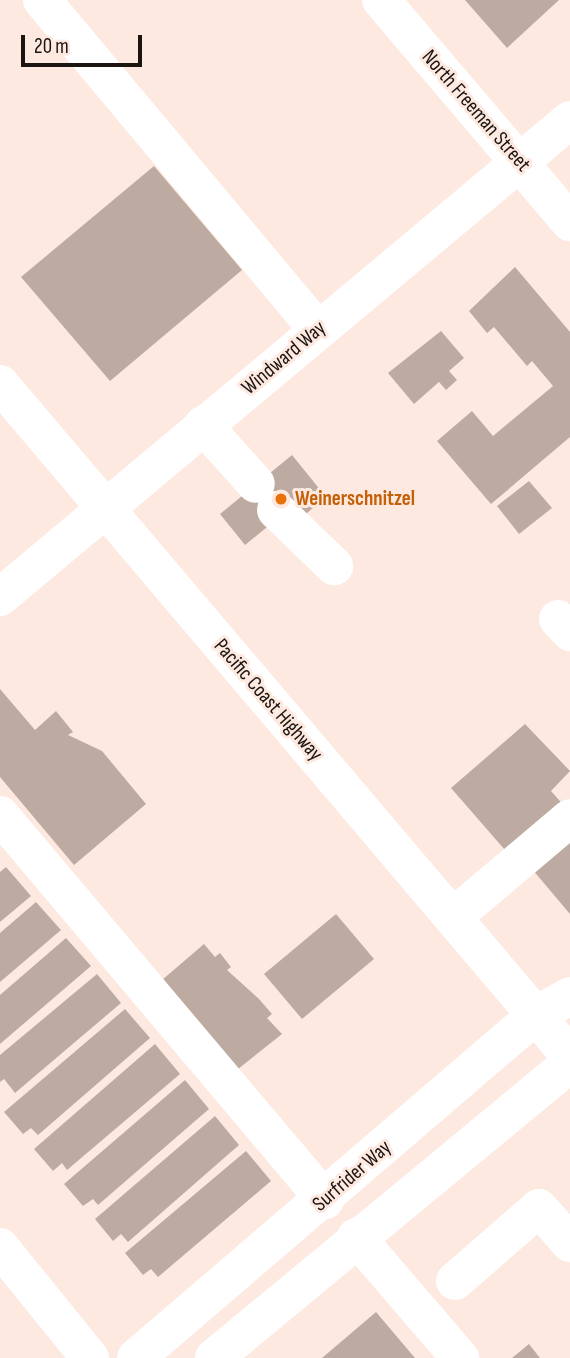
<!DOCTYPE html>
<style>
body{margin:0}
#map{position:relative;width:570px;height:1358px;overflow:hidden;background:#fde9e0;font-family:"Sofia Sans Condensed",sans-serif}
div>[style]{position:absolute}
.building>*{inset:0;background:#bdaba2}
.minor>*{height:38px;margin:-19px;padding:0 19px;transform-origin:19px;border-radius:19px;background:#fff}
.major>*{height:38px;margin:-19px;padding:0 19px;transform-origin:19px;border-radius:19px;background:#fff}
.dots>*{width:19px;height:19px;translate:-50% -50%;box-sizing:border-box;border:4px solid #fde9e0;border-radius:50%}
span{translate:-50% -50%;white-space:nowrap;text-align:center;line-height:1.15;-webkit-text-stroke:6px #fde9e0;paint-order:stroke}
.street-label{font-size:21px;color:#1b1411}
.food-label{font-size:21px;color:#c56008;font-weight:700}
.left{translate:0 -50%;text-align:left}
.scale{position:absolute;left:21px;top:35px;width:121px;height:32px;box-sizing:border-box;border:4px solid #1b1411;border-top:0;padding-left:9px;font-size:21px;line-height:24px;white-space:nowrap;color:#1b1411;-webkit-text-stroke:5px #fde9e0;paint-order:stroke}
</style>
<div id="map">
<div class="building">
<i style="clip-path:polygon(465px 0,559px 0,507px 48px)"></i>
<i style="clip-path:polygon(154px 166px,242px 270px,110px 381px,21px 277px)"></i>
<i style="clip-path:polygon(515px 267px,570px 332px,570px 437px,491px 504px,437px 441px,472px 411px,493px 436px,553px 386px,532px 361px,527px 366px,494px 327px,487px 333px,469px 311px)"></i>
<i style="clip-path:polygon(441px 331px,464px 358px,449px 371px,457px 380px,446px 390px,439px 382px,414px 404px,388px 373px)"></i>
<i style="clip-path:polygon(292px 455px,326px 497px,301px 518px,272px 523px,245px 545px,220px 514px)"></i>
<i style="clip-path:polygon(529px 481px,552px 508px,519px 534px,497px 506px)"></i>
<i style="clip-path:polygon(0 689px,35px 730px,56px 711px,73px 732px,68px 735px,102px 751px,146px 804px,74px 865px,0 777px)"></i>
<i style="clip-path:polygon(525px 724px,570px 771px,551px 791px,567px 809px,512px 858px,451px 788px)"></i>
<i style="clip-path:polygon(570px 838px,570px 914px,532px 869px)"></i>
<i style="clip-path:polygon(6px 867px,31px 896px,0 922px,0 872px)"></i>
<i style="clip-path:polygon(36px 902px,61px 930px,0 982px,0 933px)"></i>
<i style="clip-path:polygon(336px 914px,374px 959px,302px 1019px,264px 974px)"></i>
<i style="clip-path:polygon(66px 938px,91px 966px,0 1044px,0 995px)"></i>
<i style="clip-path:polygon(204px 944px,215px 957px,220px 953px,231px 967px,227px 970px,259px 999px,272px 1014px,267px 1018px,282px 1034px,238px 1069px,162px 980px)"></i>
<i style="clip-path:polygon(97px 974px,121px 1003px,15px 1093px,4px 1079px,0 1082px,0 1055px)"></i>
<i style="clip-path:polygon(125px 1009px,150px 1038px,38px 1135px,31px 1128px,23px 1134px,4px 1112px)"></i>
<i style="clip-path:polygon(155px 1044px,180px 1074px,67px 1170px,62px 1163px,53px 1171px,34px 1149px)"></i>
<i style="clip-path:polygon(185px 1080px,209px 1109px,98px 1205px,93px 1199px,83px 1206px,64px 1184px)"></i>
<i style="clip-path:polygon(215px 1116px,239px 1145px,128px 1242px,121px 1234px,113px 1241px,95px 1219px)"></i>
<i style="clip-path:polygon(246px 1151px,271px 1181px,158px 1277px,151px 1269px,143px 1275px,125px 1253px)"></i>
<i style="clip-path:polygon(376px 1312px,415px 1358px,322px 1358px)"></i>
<i style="clip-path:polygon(529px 1344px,540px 1358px,512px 1358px)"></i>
</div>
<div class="minor">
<i style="left:42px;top:0;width:429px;rotate:50.1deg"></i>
<i style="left:381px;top:0;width:292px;rotate:49.6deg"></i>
<i style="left:203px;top:425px;width:79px;rotate:48.1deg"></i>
<i style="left:276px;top:510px;width:81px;rotate:44deg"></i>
<i style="left:0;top:597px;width:743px;rotate:-39.92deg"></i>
<i style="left:558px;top:619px;width:18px;rotate:47deg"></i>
<i style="left:0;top:815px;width:504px;rotate:49.83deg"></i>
<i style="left:453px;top:917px;width:153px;rotate:-40.2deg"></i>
<i style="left:536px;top:1015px;width:39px;rotate:-29deg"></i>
<i style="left:356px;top:1237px;width:160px;rotate:49.3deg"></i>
<i style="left:0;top:1247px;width:143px;rotate:51deg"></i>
<i style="left:455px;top:1281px;width:111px;rotate:-41deg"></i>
<i style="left:539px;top:1208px;width:47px;rotate:48.5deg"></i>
</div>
<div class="major">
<i style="left:0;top:384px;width:881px;rotate:49.69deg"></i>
<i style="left:136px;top:1358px;width:527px;rotate:-40.61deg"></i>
<i style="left:214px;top:1358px;width:462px;rotate:-39.6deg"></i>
</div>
<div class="dots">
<i style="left:281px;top:499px;background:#e8710a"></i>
</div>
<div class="street-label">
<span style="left:476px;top:111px;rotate:49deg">North Freeman Street</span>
<span style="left:284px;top:358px;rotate:-40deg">Windward Way</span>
<span style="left:268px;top:700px;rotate:49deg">Pacific Coast Highway</span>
<span style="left:352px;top:1176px;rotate:-41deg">Surfrider Way</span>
</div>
<div class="food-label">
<span class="left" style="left:295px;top:499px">Weinerschnitzel</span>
</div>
<div class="scale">20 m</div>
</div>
